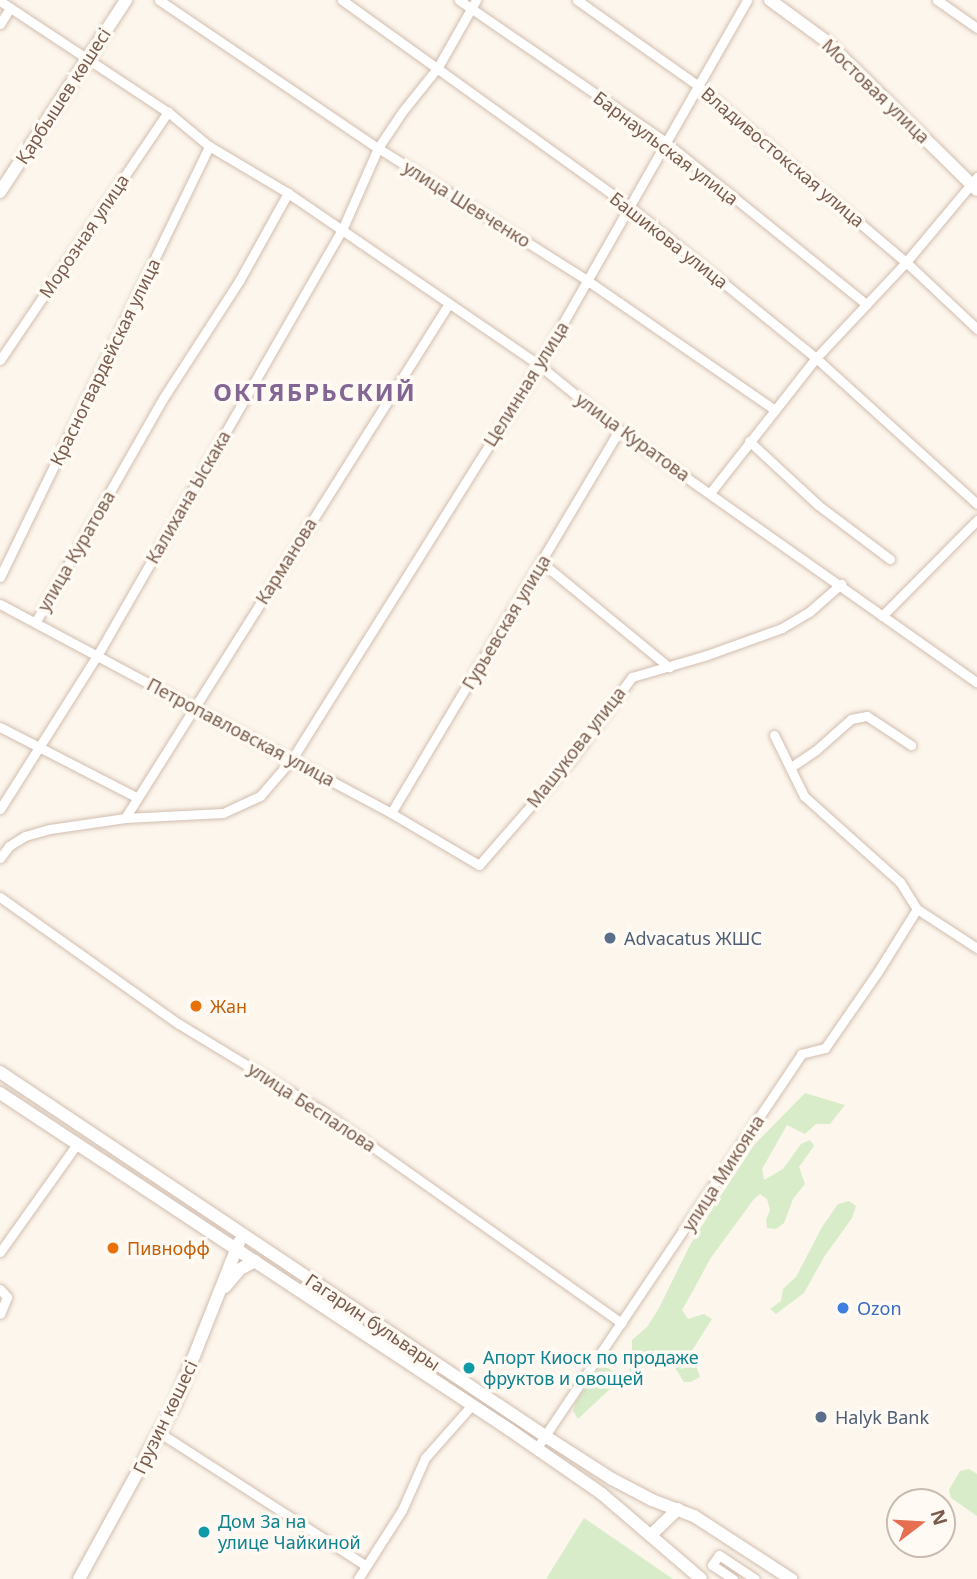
<!DOCTYPE html>
<meta charset="utf-8">
<style>
body{margin:0}
#map{position:relative;width:977px;height:1579px;overflow:hidden;background:#fdf6ec;font-family:"Noto Sans",sans-serif}
div>[style]{position:absolute}
.green>*{inset:0;background:#d8ecc9}
.roads{filter:drop-shadow(0 0 2px #d1beb0) drop-shadow(0 0 2px #d1beb0)}
.street>*{height:9px;margin:-4.5px;padding:0 4.5px;transform-origin:4.5px;border-radius:4.5px;background:#fff}
.secondary>*{height:12px;margin:-6px;padding:0 6px;transform-origin:6px;border-radius:6px;background:#fff}
.dots>*{width:19px;height:19px;translate:-50% -50%;box-sizing:border-box;border:4px solid #fffaf3;border-radius:50%}
span{translate:-50% -50%;white-space:nowrap;text-align:center;line-height:1.15;-webkit-text-stroke:7px #fffaf3;paint-order:stroke}
.street-label{font-size:18px;color:#7a5c4d}
.service-label{font-size:18px;color:#4e5e75}
.left{translate:0 -50%;text-align:left}
.food-label{font-size:18px;color:#c56008}
.shop-label{font-size:18px;color:#366cbe}
.culture-label{font-size:18px;color:#0d838f}
.district-label{font-size:24px;color:#846695;font-weight:700;letter-spacing:2px}
.north{position:absolute;left:886px;top:1488px;width:70px;height:70px;box-sizing:border-box;background:#fffaf3;border:2px solid #cabbb1;border-radius:50%;rotate:73deg;font-size:19px;font-weight:700;line-height:28px;text-align:center;color:#7a5c4d}
.north::after{content:'';display:block;margin:auto;width:24px;height:32px;background:#e76f51;clip-path:polygon(50% 0,100% 100%,50% 72%,0 100%)}
</style>
<div id="map">
<div class="green">
<i style="clip-path:polygon(805px 1093px,845px 1105px,830px 1124px,816px 1124px,805px 1134px,787px 1125px,762px 1169px,764px 1180px,783px 1169px,801px 1144px,810px 1140px,814px 1146px,799px 1167px,805px 1184px,793px 1199px,784px 1223px,776px 1229px,767px 1228px,766px 1220px,770px 1210px,767px 1199px,760px 1194px,754px 1199px,710px 1259px,694px 1289px,682px 1310px,688px 1319px,704px 1314px,712px 1319px,691px 1352px,700px 1377px,691px 1382px,684px 1382px,669px 1358px,656px 1352px,652px 1359px,639px 1363px,625px 1388px,610px 1389px,578px 1419px,573px 1411px,576px 1401px,599px 1369px,606px 1367px,617px 1373px,629px 1371px,636px 1356px,632px 1351px,632px 1340px,647px 1327px,659px 1308px,690px 1245px,719px 1198px,754px 1145px)"></i>
<i style="clip-path:polygon(849px 1201px,856px 1206px,852px 1218px,824px 1257px,804px 1293px,776px 1314px,770px 1309px,781px 1301px,783px 1289px,796px 1277px,822px 1227px,838px 1204px)"></i>
<i style="clip-path:polygon(969px 1469px,977px 1474px,977px 1516px,951px 1498px,949px 1490px,960px 1471px)"></i>
<i style="clip-path:polygon(584px 1518px,673px 1579px,546px 1579px)"></i>
</div>
<div class="roads">
<div class="street">
<i style="left:159px;top:0;width:264px;rotate:34.1deg"></i>
<i style="left:378px;top:148px;width:249px;rotate:32.3deg"></i>
<i style="left:588px;top:281px;width:227px;rotate:34.6deg"></i>
<i style="left:342px;top:0;width:355px;rotate:35.7deg"></i>
<i style="left:630px;top:207px;width:240px;rotate:39.1deg"></i>
<i style="left:816px;top:358px;width:217px;rotate:42.2deg"></i>
<i style="left:459px;top:0;width:249px;rotate:34.5deg"></i>
<i style="left:664px;top:141px;width:260px;rotate:38.9deg"></i>
<i style="left:577px;top:0;width:147px;rotate:35.3deg"></i>
<i style="left:697px;top:85px;width:274px;rotate:40.3deg"></i>
<i style="left:906px;top:262px;width:98px;rotate:43.3deg"></i>
<i style="left:937px;top:0;width:49px;rotate:35deg"></i>
<i style="left:0;top:1px;width:201px;rotate:33.5deg"></i>
<i style="left:168px;top:112px;width:53px;rotate:39.7deg"></i>
<i style="left:209px;top:146px;width:92px;rotate:30.7deg"></i>
<i style="left:288px;top:193px;width:304px;rotate:34.4deg"></i>
<i style="left:539px;top:365px;width:103px;rotate:39.1deg"></i>
<i style="left:619px;top:430px;width:438px;rotate:35.2deg"></i>
<i style="left:0;top:24px;width:19px;rotate:-58deg"></i>
<i style="left:0;top:360px;width:300px;rotate:-55.9deg"></i>
<i style="left:749px;top:441px;width:94px;rotate:42.8deg"></i>
<i style="left:818px;top:505px;width:90px;rotate:36.9deg"></i>
<i style="left:710px;top:493px;width:172px;rotate:-51.9deg"></i>
<i style="left:816px;top:358px;width:132px;rotate:-46.8deg"></i>
<i style="left:906px;top:262px;width:111px;rotate:-50.1deg"></i>
<i style="left:541px;top:562px;width:166px;rotate:39.4deg"></i>
<i style="left:0;top:577px;width:479px;rotate:-64.1deg"></i>
<i style="left:0;top:604px;width:443px;rotate:28.1deg"></i>
<i style="left:391px;top:813px;width:102px;rotate:30.6deg"></i>
<i style="left:479px;top:865px;width:137px;rotate:-48.9deg"></i>
<i style="left:569px;top:762px;width:106px;rotate:-53.5deg"></i>
<i style="left:632px;top:677px;width:78px;rotate:-16.3deg"></i>
<i style="left:707px;top:655px;width:80px;rotate:-19.8deg"></i>
<i style="left:782px;top:628px;width:31px;rotate:-31deg"></i>
<i style="left:809px;top:612px;width:43px;rotate:-41.2deg"></i>
<i style="left:882px;top:616px;width:135px;rotate:-45.3deg"></i>
<i style="left:36px;top:621px;width:254px;rotate:-60.3deg"></i>
<i style="left:162px;top:400px;width:142px;rotate:-57.1deg"></i>
<i style="left:239px;top:281px;width:101px;rotate:-60.9deg"></i>
<i style="left:0;top:727px;width:153px;rotate:27.2deg"></i>
<i style="left:774px;top:735px;width:68px;rotate:63.8deg"></i>
<i style="left:804px;top:796px;width:129px;rotate:41.9deg"></i>
<i style="left:900px;top:882px;width:32px;rotate:58deg"></i>
<i style="left:917px;top:909px;width:72px;rotate:33deg"></i>
<i style="left:791px;top:767px;width:29px;rotate:-34deg"></i>
<i style="left:815px;top:751px;width:48px;rotate:-41.6deg"></i>
<i style="left:851px;top:719px;width:16px;rotate:-11deg"></i>
<i style="left:867px;top:716px;width:53px;rotate:33.4deg"></i>
<i style="left:0;top:809px;width:183px;rotate:-57.7deg"></i>
<i style="left:98px;top:654px;width:489px;rotate:-60.1deg"></i>
<i style="left:342px;top:230px;width:90px;rotate:-66.3deg"></i>
<i style="left:378px;top:148px;width:43px;rotate:-56.3deg"></i>
<i style="left:402px;top:112px;width:58px;rotate:-51.3deg"></i>
<i style="left:438px;top:67px;width:77px;rotate:-60.4deg"></i>
<i style="left:391px;top:813px;width:446px;rotate:-59.2deg"></i>
<i style="left:125px;top:818px;width:606px;rotate:-57.8deg"></i>
<i style="left:0;top:858px;width:15px;rotate:-53deg"></i>
<i style="left:9px;top:846px;width:19px;rotate:-32deg"></i>
<i style="left:25px;top:836px;width:26px;rotate:-16deg"></i>
<i style="left:50px;top:829px;width:76px;rotate:-8.3deg"></i>
<i style="left:125px;top:818px;width:98px;rotate:-2.9deg"></i>
<i style="left:223px;top:813px;width:41px;rotate:-24.7deg"></i>
<i style="left:260px;top:796px;width:49px;rotate:-49.1deg"></i>
<i style="left:292px;top:759px;width:465px;rotate:-57.9deg"></i>
<i style="left:539px;top:365px;width:420px;rotate:-60.3deg"></i>
<i style="left:0;top:897px;width:219px;rotate:35.4deg"></i>
<i style="left:179px;top:1024px;width:167px;rotate:31.3deg"></i>
<i style="left:322px;top:1111px;width:367px;rotate:35.3deg"></i>
<i style="left:0;top:1252px;width:133px;rotate:-54.5deg"></i>
<i style="left:0;top:1289px;width:11px;rotate:49deg"></i>
<i style="left:7px;top:1297px;width:18px;rotate:112deg"></i>
<i style="left:160px;top:1433px;width:245px;rotate:32.8deg"></i>
<i style="left:536px;top:1449px;width:476px;rotate:-56.1deg"></i>
<i style="left:801px;top:1054px;width:25px;rotate:-14deg"></i>
<i style="left:825px;top:1048px;width:91px;rotate:-55.3deg"></i>
<i style="left:877px;top:973px;width:75px;rotate:-58deg"></i>
<i style="left:358px;top:1579px;width:82px;rotate:-57.5deg"></i>
<i style="left:402px;top:1510px;width:57px;rotate:-66.1deg"></i>
<i style="left:425px;top:1458px;width:69px;rotate:-48.5deg"></i>
<i style="left:733px;top:1579px;width:25px;rotate:-146deg"></i>
<i style="left:712px;top:1565px;width:12px;rotate:-55deg"></i>
<i style="left:719px;top:1555px;width:43px;rotate:33.7deg"></i>
</div>
<div class="secondary">
<i style="left:770px;top:0;width:69px;rotate:36.2deg"></i>
<i style="left:826px;top:41px;width:212px;rotate:44.6deg"></i>
<i style="left:0;top:192px;width:230px;rotate:-56.7deg"></i>
<i style="left:0;top:1072px;width:655px;rotate:33.74deg"></i>
<i style="left:545px;top:1436px;width:80px;rotate:32.7deg"></i>
<i style="left:612px;top:1479px;width:45px;rotate:27.7deg"></i>
<i style="left:652px;top:1500px;width:45px;rotate:20.9deg"></i>
<i style="left:694px;top:1516px;width:116px;rotate:33deg"></i>
<i style="left:0;top:1093px;width:611px;rotate:33.46deg"></i>
<i style="left:510px;top:1430px;width:112px;rotate:34.8deg"></i>
<i style="left:602px;top:1494px;width:130px;rotate:40.6deg"></i>
<i style="left:225px;top:1287px;width:23px;rotate:-50deg"></i>
<i style="left:240px;top:1269px;width:17px;rotate:-28deg"></i>
<i style="left:652px;top:1534px;width:36px;rotate:-44deg"></i>
<i style="left:79px;top:1579px;width:200px;rotate:-61.3deg"></i>
<i style="left:175px;top:1404px;width:174px;rotate:-68.4deg"></i>
</div>
</div>
<div class="dots">
<i style="left:610px;top:938px;background:#5c6f8a"></i>
<i style="left:196px;top:1006px;background:#e8710a"></i>
<i style="left:113px;top:1248px;background:#e8710a"></i>
<i style="left:843px;top:1308px;background:#3f7fe0"></i>
<i style="left:469px;top:1368px;background:#0f9aa8"></i>
<i style="left:821px;top:1417px;background:#5c6f8a"></i>
<i style="left:204px;top:1532px;background:#0f9aa8"></i>
</div>
<div class="street-label">
<span style="left:876px;top:91px;rotate:44deg">Мостовая улица</span>
<span style="left:63px;top:96px;rotate:-57deg">Қарбышев көшесі</span>
<span style="left:666px;top:148px;rotate:37deg">Барнаульская улица</span>
<span style="left:783px;top:157px;rotate:40deg">Владивостокская улица</span>
<span style="left:467px;top:204px;rotate:32deg">улица Шевченко</span>
<span style="left:84px;top:236px;rotate:-56deg">Морозная улица</span>
<span style="left:669px;top:240px;rotate:38deg">Башикова улица</span>
<span style="left:105px;top:362px;rotate:-64deg">Красногвардейская улица</span>
<span style="left:526px;top:384px;rotate:-58deg">Целинная улица</span>
<span style="left:633px;top:437px;rotate:36deg">улица Куратова</span>
<span style="left:188px;top:497px;rotate:-60deg">Калихана Ыскака</span>
<span style="left:76px;top:551px;rotate:-60deg">улица Куратова</span>
<span style="left:286px;top:561px;rotate:-58deg">Карманова</span>
<span style="left:506px;top:622px;rotate:-59deg">Гурьевская улица</span>
<span style="left:241px;top:732px;rotate:28deg">Петропавловская улица</span>
<span style="left:576px;top:747px;rotate:-52deg">Машукова улица</span>
<span style="left:312px;top:1107px;rotate:33deg">улица Беспалова</span>
<span style="left:723px;top:1173px;rotate:-57deg">улица Микояна</span>
<span style="left:373px;top:1322px;rotate:34deg">Гагарин бульвары</span>
<span style="left:165px;top:1417px;rotate:-64deg">Грузин көшесі</span>
</div>
<div class="service-label">
<span class="left" style="left:624px;top:938px">Advacatus ЖШС</span>
<span class="left" style="left:835px;top:1417px">Halyk Bank</span>
</div>
<div class="food-label">
<span class="left" style="left:210px;top:1006px">Жан</span>
<span class="left" style="left:127px;top:1248px">Пивнофф</span>
</div>
<div class="shop-label">
<span class="left" style="left:857px;top:1308px">Ozon</span>
</div>
<div class="culture-label">
<span class="left" style="left:483px;top:1368px">Апорт Киоск по продаже<br>фруктов и овощей</span>
<span class="left" style="left:218px;top:1532px">Дом 3а на<br>улице Чайкиной</span>
</div>
<div class="district-label">
<span style="left:315px;top:392px">ОКТЯБРЬСКИЙ</span>
</div>
<div class="north">N</div>
</div>
